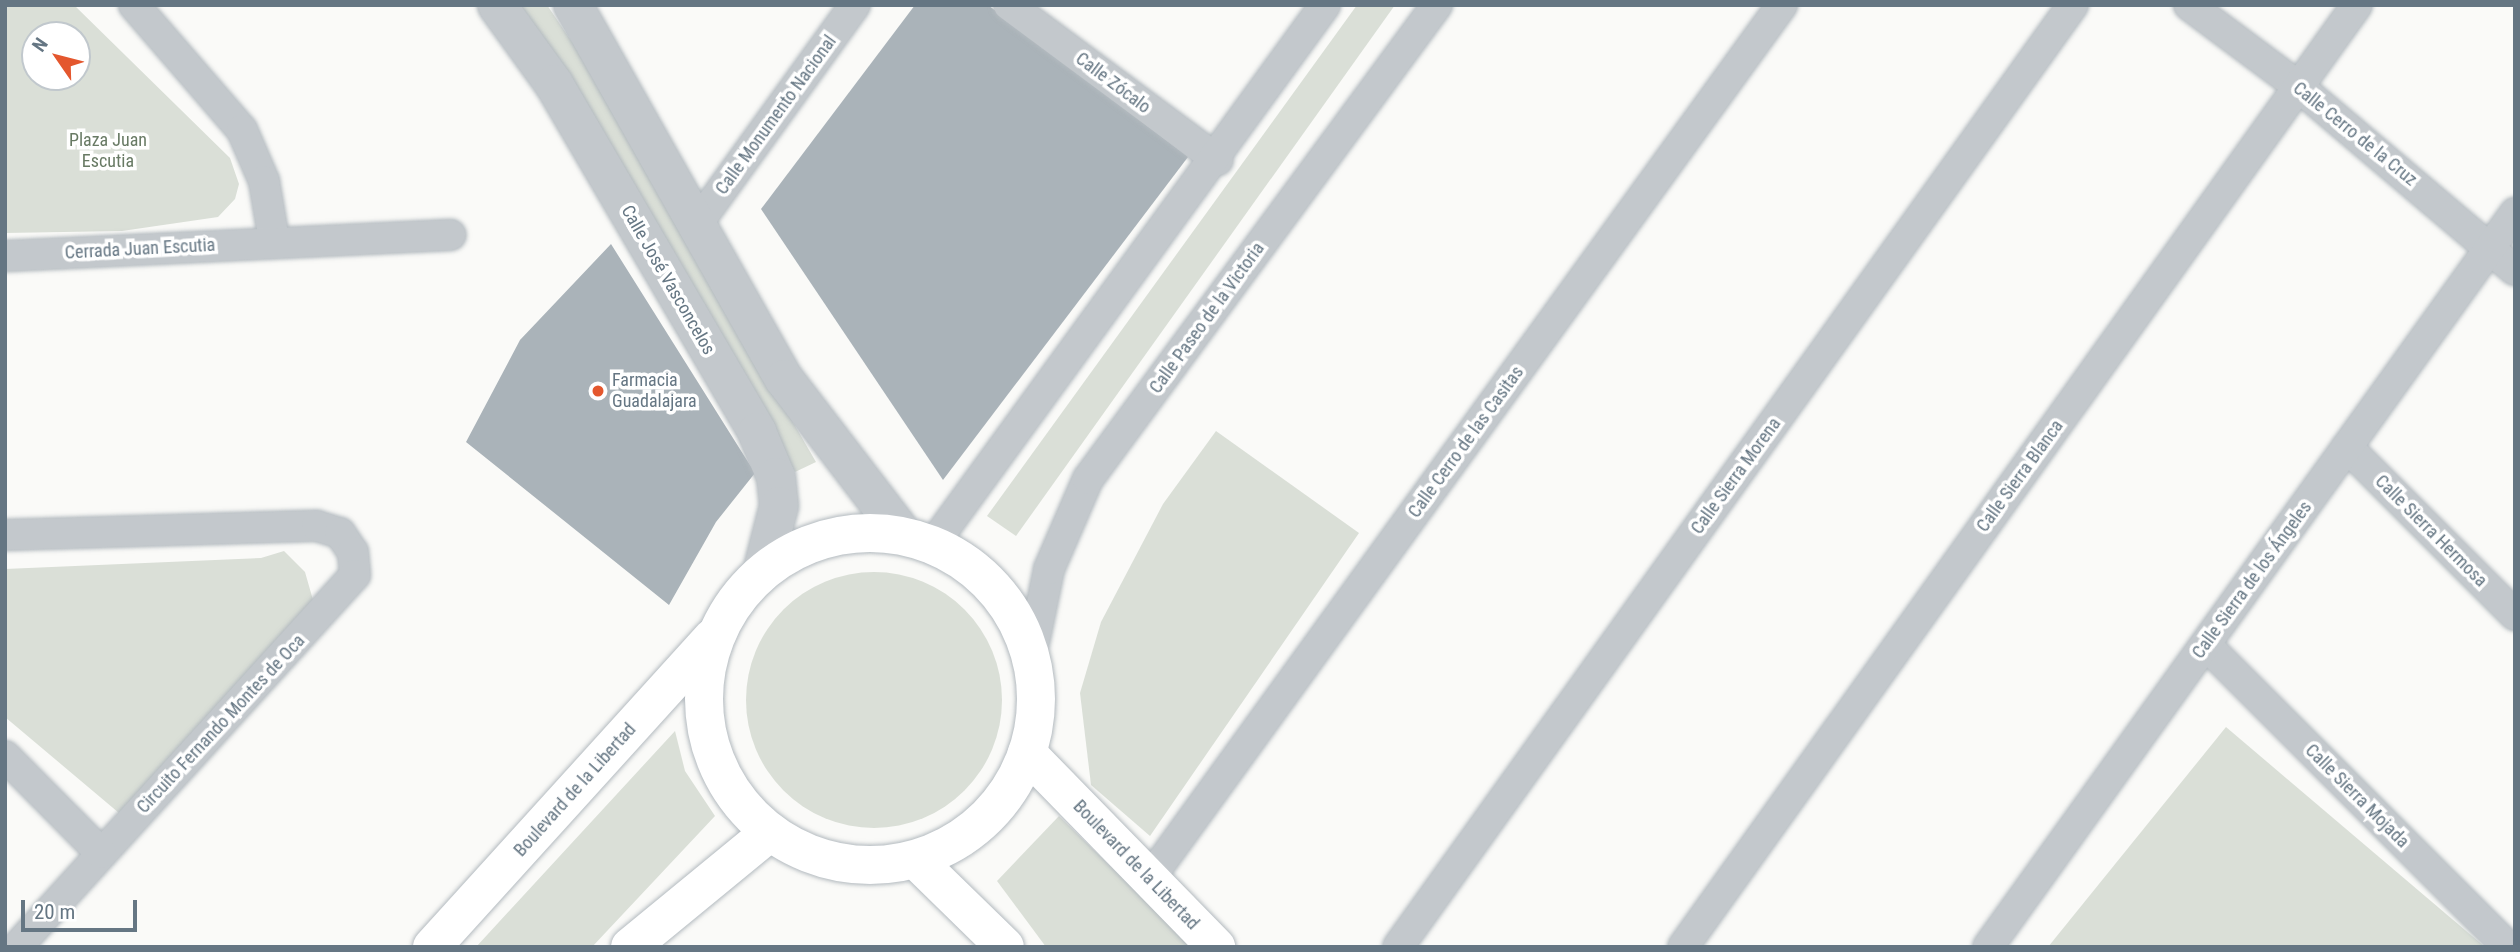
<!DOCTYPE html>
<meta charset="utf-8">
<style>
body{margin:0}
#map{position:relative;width:2520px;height:952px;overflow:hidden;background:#fafaf8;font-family:"Roboto Condensed",sans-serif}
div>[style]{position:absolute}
.green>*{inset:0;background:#dadfd7}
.round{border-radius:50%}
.building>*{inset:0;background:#aab3b9}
.roads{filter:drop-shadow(0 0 2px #b3babf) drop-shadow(0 0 2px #b3babf)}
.minor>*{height:30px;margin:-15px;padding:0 15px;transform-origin:15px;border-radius:15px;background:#c3c8cc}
.tertiary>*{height:38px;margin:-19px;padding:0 19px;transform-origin:19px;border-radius:19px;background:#c3c8cc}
.secondary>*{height:38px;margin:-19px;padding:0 19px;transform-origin:19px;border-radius:19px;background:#fff}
.secondary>.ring{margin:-19px;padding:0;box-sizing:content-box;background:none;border:38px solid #fff;border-radius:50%}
.dots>*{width:19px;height:19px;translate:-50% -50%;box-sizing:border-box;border:4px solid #fff;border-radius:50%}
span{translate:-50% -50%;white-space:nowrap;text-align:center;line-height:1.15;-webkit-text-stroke:7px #fff;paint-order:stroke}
.street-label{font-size:18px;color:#657683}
.park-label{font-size:18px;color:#687a64}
.poi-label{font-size:18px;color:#657683}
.left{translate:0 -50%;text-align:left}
.frame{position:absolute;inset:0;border:7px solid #657683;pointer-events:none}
.north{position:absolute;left:21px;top:21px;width:70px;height:70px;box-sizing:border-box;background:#fff;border:2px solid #c1c8cd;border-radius:50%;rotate:305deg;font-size:19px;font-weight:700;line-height:28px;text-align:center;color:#657683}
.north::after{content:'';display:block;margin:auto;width:24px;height:32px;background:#e4572e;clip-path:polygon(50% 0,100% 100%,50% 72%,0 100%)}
.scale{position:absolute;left:21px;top:900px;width:116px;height:32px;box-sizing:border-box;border:4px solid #657683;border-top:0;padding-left:9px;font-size:21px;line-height:24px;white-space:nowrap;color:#657683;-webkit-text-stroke:5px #fff;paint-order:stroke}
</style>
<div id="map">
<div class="green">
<i style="clip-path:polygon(evenodd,5px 5px,74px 5px,230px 158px,239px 184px,235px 199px,218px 217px,122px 231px,5px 233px,5px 5px,77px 35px,77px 77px,35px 77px,35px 35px,77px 35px)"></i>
<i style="clip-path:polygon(519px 5px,547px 5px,576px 48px,816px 462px,795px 472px,688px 282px)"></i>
<i style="clip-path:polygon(1357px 5px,1395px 5px,1016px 536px,987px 516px)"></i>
<i style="clip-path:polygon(1216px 431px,1359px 533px,1150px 836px,1091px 785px,1080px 693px,1101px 622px,1163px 504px)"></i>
<i style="clip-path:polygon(284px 551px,305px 572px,313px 600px,119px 813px,5px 717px,5px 569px,261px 558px)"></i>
<i class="round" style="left:746px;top:572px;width:256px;height:256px"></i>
<i style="clip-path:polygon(2226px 727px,2485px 947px,2048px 947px)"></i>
<i style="clip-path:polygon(675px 731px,685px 771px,715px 816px,592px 947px,476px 947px)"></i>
<i style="clip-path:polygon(1059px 816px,1193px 947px,1046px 947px,997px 881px)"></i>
</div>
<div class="building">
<i style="clip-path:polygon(915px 5px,988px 5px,1188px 157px,943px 480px,761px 209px)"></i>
<i style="clip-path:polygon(611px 244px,755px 473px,716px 522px,669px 605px,466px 442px,520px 340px)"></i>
</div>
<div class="roads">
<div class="minor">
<i style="left:134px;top:5px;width:165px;rotate:49.2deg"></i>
<i style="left:242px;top:130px;width:56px;rotate:66.7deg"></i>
<i style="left:264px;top:181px;width:60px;rotate:80.4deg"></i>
<i style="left:1009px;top:5px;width:260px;rotate:36.6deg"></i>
<i style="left:2189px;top:5px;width:137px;rotate:36.7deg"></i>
<i style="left:2299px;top:87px;width:283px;rotate:40.3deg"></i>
<i style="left:697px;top:224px;width:270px;rotate:-54.2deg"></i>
<i style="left:5px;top:256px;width:446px;rotate:-2.7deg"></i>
<i style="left:2347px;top:447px;width:238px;rotate:45deg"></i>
<i style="left:5px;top:535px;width:312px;rotate:-1.7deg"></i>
<i style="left:317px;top:526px;width:24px;rotate:17deg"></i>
<i style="left:340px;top:533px;width:23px;rotate:56deg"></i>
<i style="left:353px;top:552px;width:23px;rotate:85deg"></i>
<i style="left:355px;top:575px;width:503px;rotate:132.26deg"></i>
<i style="left:934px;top:543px;width:665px;rotate:-53.99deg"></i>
<i style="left:2206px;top:645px;width:427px;rotate:45deg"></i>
<i style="left:1031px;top:657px;width:90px;rotate:-78.4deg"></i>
<i style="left:1049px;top:569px;width:98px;rotate:-66.6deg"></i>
<i style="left:1088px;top:479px;width:589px;rotate:-53.64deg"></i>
<i style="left:5px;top:756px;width:136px;rotate:45.3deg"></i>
<i style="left:1150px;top:878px;width:1078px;rotate:-54.1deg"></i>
<i style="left:1398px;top:947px;width:1159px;rotate:-54.38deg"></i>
<i style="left:1683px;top:947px;width:1158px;rotate:-54.42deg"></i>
<i style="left:1988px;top:947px;width:904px;rotate:-54.32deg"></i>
</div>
<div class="tertiary">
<i style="left:497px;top:5px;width:97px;rotate:54.2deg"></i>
<i style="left:554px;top:84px;width:403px;rotate:59.7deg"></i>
<i style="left:757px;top:432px;width:49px;rotate:67.1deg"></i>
<i style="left:776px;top:477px;width:29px;rotate:84deg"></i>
<i style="left:779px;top:506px;width:68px;rotate:104.4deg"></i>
<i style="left:573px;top:5px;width:429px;rotate:60.6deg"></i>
<i style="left:784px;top:379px;width:198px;rotate:52.6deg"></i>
</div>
<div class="secondary">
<i class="ring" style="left:704px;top:533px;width:294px;height:294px"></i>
<i style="left:1027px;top:753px;width:271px;rotate:45.7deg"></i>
<i style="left:916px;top:860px;width:124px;rotate:44.3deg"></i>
<i style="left:432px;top:947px;width:418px;rotate:-47.8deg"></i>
<i style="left:630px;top:947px;width:180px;rotate:-39.4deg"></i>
</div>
</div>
<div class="dots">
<i style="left:598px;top:391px;background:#e4572e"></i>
</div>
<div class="street-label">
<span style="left:1113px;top:83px;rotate:37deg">Calle Zócalo</span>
<span style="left:776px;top:115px;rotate:-54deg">Calle Monumento Nacional</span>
<span style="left:2355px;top:134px;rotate:39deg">Calle Cerro de la Cruz</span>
<span style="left:140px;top:249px;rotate:-3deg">Cerrada Juan Escutia</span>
<span style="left:668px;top:280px;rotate:60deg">Calle José Vasconcelos</span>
<span style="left:1207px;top:318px;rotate:-54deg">Calle Paseo de la Victoria</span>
<span style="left:1466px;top:442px;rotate:-54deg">Calle Cerro de las Casitas</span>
<span style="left:1736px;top:476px;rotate:-54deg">Calle Sierra Morena</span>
<span style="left:2020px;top:476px;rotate:-54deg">Calle Sierra Blanca</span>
<span style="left:2431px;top:531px;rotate:45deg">Calle Sierra Hermosa</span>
<span style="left:2252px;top:580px;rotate:-54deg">Calle Sierra de los Ángeles</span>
<span style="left:221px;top:724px;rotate:-47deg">Circuito Fernando Montes de Oca</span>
<span style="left:575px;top:790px;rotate:-48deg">Boulevard de la Libertad</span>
<span style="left:2357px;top:796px;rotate:45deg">Calle Sierra Mojada</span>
<span style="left:1136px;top:865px;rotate:46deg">Boulevard de la Libertad</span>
</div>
<div class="park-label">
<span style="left:108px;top:151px">Plaza Juan<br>Escutia</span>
</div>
<div class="poi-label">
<span class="left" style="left:612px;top:391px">Farmacia<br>Guadalajara</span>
</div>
<div class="frame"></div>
<div class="north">N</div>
<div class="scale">20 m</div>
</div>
